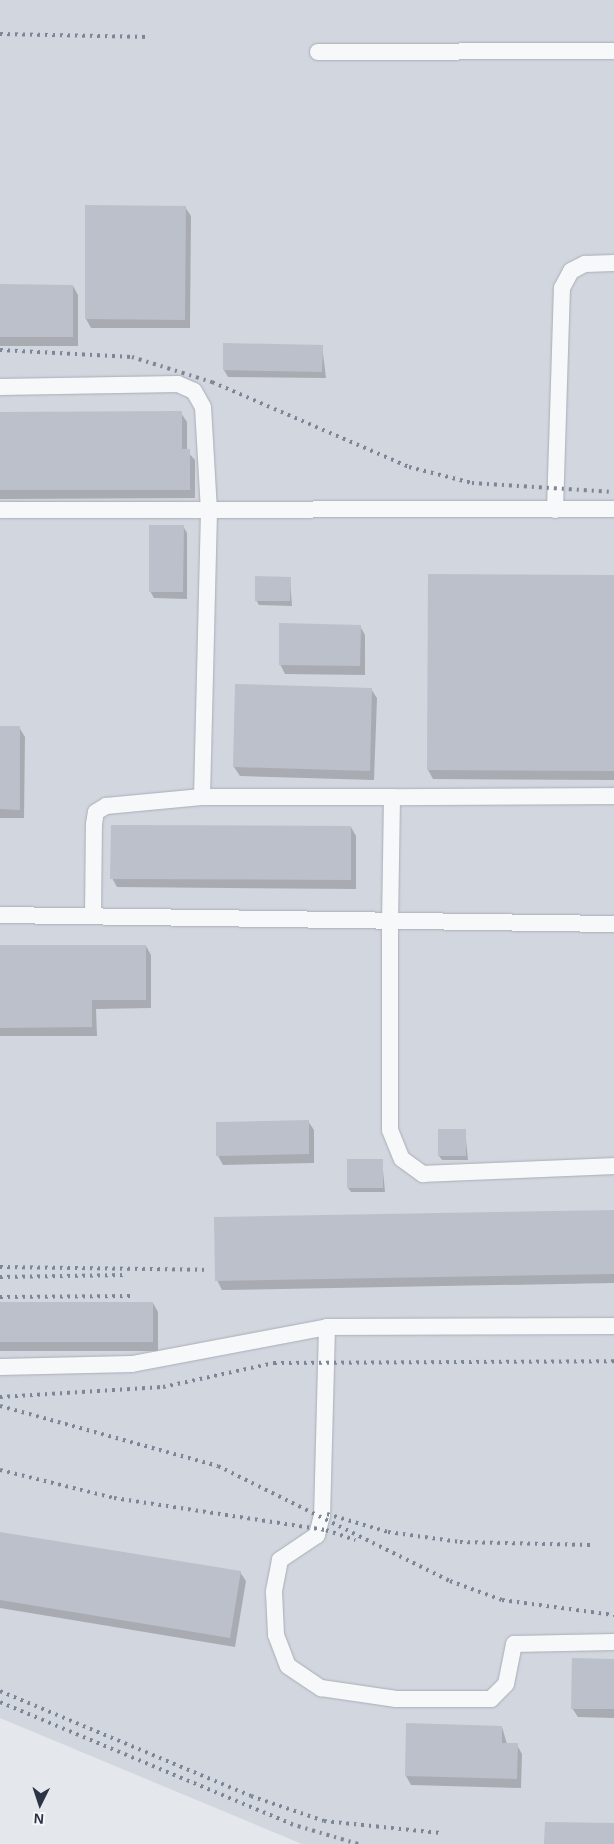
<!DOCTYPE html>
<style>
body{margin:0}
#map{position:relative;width:614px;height:1844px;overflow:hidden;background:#e4e7ec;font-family:Helvetica,sans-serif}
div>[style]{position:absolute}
.built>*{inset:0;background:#d2d6de}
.shadow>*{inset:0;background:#0003}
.building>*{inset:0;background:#bbc0ca}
.roads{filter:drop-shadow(0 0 1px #a9aeb7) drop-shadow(0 0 1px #a9aeb7)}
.minor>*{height:16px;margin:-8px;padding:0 8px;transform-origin:8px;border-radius:8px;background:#f7f8fa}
.rail>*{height:4px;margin-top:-2px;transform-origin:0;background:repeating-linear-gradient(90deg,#7d8696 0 2.5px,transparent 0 7.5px)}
span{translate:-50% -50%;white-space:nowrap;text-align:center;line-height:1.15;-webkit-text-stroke:4.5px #f4f6f9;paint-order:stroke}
.north{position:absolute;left:15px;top:1779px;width:50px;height:50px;-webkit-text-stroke:4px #f4f6f9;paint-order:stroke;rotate:184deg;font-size:14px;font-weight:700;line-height:20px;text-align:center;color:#2b3445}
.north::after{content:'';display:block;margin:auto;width:18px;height:22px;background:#2b3445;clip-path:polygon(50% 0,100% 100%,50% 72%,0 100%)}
</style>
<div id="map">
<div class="built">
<i style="clip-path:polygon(0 0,614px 0,614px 1844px,302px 1844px,0 1718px)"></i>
</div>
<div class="shadow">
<i style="clip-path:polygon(185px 207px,191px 216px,190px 328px,91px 328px,86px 319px)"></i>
<i style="clip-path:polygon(0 286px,73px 286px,78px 295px,78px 346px,0 346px)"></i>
<i style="clip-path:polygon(322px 346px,326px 378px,228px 377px,224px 370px)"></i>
<i style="clip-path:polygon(0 413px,181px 413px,187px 422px,187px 451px,195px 460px,195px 498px,0 499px)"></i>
<i style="clip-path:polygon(183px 526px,187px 533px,187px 599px,154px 598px,150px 591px)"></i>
<i style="clip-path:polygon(614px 576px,614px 780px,433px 779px,428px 770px)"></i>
<i style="clip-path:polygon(290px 578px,292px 606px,259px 605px,256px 600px)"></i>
<i style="clip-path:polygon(360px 626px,365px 635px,365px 675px,285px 674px,280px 664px)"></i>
<i style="clip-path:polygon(236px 686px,371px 689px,377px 698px,374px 780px,240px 776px,234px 767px)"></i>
<i style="clip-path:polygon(0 727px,19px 727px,25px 737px,24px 818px,0 818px)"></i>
<i style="clip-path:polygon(351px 827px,356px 836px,356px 889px,117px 887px,112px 878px)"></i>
<i style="clip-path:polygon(0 946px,146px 946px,151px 955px,151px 1008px,96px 1009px,97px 1036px,0 1036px)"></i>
<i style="clip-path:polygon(308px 1121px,314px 1130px,314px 1163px,223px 1165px,218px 1156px)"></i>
<i style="clip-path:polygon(465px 1130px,468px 1160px,442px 1160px,439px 1156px)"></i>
<i style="clip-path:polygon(382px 1160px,385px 1192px,351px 1192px,348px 1188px)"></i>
<i style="clip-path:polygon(614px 1211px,614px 1283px,222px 1290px,217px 1280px)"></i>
<i style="clip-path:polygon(0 1303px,153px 1303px,158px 1312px,158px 1351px,0 1351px)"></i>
<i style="clip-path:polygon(0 1533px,240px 1572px,246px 1581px,235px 1647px,0 1608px)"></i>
<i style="clip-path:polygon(614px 1660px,614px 1718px,578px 1717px,572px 1708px)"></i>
<i style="clip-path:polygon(502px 1727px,507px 1744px,517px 1745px,522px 1754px,521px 1788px,411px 1785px,406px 1776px)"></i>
</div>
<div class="building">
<i style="clip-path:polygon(85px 205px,186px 206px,185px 320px,85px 319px)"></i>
<i style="clip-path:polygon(0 284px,73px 285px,73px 337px,0 337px)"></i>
<i style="clip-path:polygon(223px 343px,323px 345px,322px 372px,223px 370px)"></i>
<i style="clip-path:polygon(182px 411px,182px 449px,190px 449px,190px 490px,0 490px,0 412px)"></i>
<i style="clip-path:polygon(149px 525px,184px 525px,183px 592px,149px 592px)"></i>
<i style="clip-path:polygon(428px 574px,614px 575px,614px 771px,427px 770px)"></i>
<i style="clip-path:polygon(255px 576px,291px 577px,290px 601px,255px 601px)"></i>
<i style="clip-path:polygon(279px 623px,361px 625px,360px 666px,279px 665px)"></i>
<i style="clip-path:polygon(235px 684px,372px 688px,370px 771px,233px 767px)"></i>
<i style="clip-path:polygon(0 726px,20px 726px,20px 810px,0 809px)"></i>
<i style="clip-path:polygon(111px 825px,351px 826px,351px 880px,110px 879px)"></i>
<i style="clip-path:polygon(0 945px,146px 945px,146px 1000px,92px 1000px,92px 1027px,0 1028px)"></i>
<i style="clip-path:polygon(309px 1120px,309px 1154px,216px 1156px,216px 1122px)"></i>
<i style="clip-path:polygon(438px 1129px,466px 1129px,466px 1156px,438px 1156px)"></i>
<i style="clip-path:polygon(347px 1159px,383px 1159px,383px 1188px,347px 1188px)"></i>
<i style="clip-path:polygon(614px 1210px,614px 1274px,215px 1281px,214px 1217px)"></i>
<i style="clip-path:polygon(0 1302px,153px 1302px,153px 1342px,0 1342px)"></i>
<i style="clip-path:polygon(0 1532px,241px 1571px,230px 1638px,0 1600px)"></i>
<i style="clip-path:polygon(572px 1658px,614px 1659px,614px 1709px,571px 1709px)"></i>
<i style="clip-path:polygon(406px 1723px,502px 1726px,502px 1743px,518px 1743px,517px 1779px,405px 1776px)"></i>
<i style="clip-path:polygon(545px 1822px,614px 1823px,614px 1844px,544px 1844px)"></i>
</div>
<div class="roads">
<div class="minor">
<i style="left:318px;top:52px;width:296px;rotate:-0.2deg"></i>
<i style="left:0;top:387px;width:178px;rotate:-1deg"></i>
<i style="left:178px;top:384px;width:17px;rotate:24deg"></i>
<i style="left:194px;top:391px;width:18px;rotate:61deg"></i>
<i style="left:203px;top:407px;width:104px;rotate:86.7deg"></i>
<i style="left:209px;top:511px;width:286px;rotate:91.4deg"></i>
<i style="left:0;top:510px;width:614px;rotate:-0.09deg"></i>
<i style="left:555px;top:510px;width:222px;rotate:-88.2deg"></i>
<i style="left:562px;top:288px;width:19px;rotate:-62deg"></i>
<i style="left:571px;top:271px;width:16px;rotate:-27deg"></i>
<i style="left:585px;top:264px;width:29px;rotate:-2deg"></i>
<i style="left:614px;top:796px;width:222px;rotate:179.7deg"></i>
<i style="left:392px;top:797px;width:122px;rotate:90.9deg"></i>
<i style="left:390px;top:919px;width:211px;rotate:90deg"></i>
<i style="left:390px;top:1130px;width:31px;rotate:68deg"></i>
<i style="left:402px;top:1159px;width:26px;rotate:36deg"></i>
<i style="left:423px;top:1174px;width:191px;rotate:-2.4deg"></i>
<i style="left:0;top:915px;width:614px;rotate:0.84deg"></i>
<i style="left:93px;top:915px;width:91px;rotate:-89.4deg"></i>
<i style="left:94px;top:824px;width:12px;rotate:-81deg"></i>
<i style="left:96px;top:812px;width:12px;rotate:-31deg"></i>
<i style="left:106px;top:806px;width:96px;rotate:-5.4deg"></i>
<i style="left:202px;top:797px;width:190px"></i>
<i style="left:327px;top:1327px;width:188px;rotate:91.5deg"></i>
<i style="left:322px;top:1515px;width:21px;rotate:104deg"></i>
<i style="left:317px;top:1535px;width:45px;rotate:146deg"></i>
<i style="left:280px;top:1560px;width:33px;rotate:101deg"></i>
<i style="left:274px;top:1592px;width:43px;rotate:87.3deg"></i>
<i style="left:276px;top:1635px;width:33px;rotate:69deg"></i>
<i style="left:288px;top:1666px;width:40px;rotate:34deg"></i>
<i style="left:321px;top:1688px;width:76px;rotate:8.3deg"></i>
<i style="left:396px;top:1699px;width:95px"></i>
<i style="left:491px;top:1699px;width:21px;rotate:-45deg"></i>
<i style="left:506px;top:1684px;width:41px;rotate:-78.7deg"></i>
<i style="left:514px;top:1644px;width:100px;rotate:-1.1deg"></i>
<i style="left:0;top:1367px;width:132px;rotate:-1.3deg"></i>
<i style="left:132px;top:1364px;width:198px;rotate:-10.7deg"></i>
<i style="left:327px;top:1327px;width:287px;rotate:-0.2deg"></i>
</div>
</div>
<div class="rail">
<i style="left:0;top:34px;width:149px;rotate:1.2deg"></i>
<i style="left:0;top:350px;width:132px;rotate:3deg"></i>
<i style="left:132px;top:357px;width:84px;rotate:17.4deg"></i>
<i style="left:212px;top:382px;width:215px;rotate:23.3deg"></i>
<i style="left:409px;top:467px;width:65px;rotate:14.3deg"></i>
<i style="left:472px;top:483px;width:142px;rotate:3.6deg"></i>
<i style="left:0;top:1267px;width:204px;rotate:0.8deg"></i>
<i style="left:0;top:1277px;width:127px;rotate:-0.9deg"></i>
<i style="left:0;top:1297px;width:134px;rotate:-0.4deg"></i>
<i style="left:0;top:1397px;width:163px;rotate:-3.5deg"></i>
<i style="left:163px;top:1387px;width:114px;rotate:-12.2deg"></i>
<i style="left:274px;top:1363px;width:340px;rotate:-0.3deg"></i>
<i style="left:0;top:1406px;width:226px;rotate:15.4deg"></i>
<i style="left:218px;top:1466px;width:259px;rotate:26.4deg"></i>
<i style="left:450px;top:1581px;width:55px;rotate:20.1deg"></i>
<i style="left:502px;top:1600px;width:113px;rotate:7.6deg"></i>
<i style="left:0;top:1470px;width:117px;rotate:13.8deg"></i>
<i style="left:114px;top:1498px;width:214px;rotate:8.6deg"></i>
<i style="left:326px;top:1530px;width:31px;rotate:19deg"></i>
<i style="left:327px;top:1514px;width:64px;rotate:16.4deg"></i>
<i style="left:388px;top:1532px;width:73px;rotate:7.9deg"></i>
<i style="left:460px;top:1542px;width:131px;rotate:1.3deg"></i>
<i style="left:0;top:1691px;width:272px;rotate:22.7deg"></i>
<i style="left:251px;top:1796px;width:77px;rotate:18.9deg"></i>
<i style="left:324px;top:1821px;width:117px;rotate:5.9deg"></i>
<i style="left:0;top:1702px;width:316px;rotate:22.7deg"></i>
<i style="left:291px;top:1824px;width:70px;rotate:16.6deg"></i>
</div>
<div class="north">N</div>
</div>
